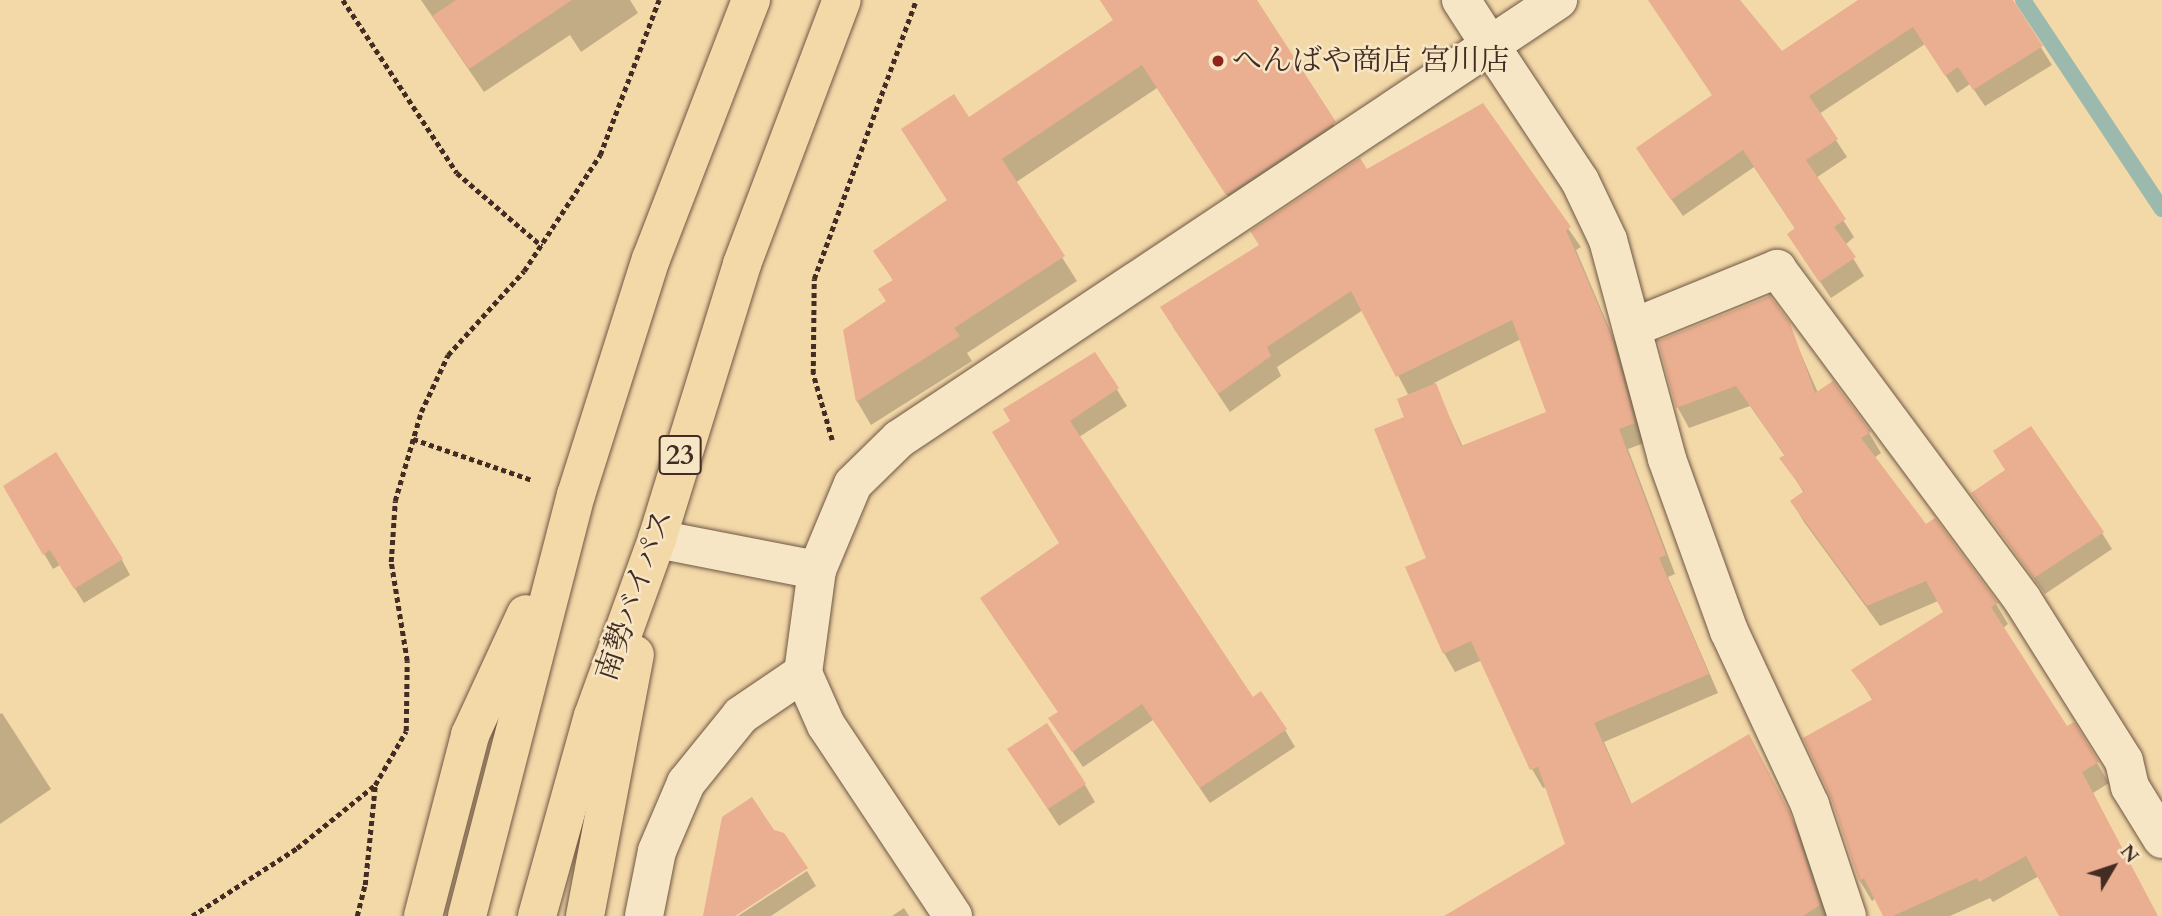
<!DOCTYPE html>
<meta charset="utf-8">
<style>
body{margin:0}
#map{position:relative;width:2162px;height:916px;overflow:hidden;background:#f3d8a8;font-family:Cardo,"Noto Serif JP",serif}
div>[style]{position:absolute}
.shadow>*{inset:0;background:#0003}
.stream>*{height:16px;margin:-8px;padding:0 8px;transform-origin:8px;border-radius:8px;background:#9bb9ac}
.building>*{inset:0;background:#eaae90}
.path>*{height:4.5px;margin-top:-2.25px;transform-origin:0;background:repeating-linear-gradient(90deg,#432c23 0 5px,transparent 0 8.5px)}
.roads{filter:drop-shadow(0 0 2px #6f5744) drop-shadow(0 0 2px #6f5744)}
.minor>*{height:38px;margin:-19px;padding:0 19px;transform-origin:19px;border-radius:19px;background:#f7e6c6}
.tertiary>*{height:38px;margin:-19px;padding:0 19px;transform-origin:19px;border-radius:19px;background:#f7e6c6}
.trunk>*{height:38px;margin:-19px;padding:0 19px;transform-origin:19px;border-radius:19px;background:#f3d8a8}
.dots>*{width:19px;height:19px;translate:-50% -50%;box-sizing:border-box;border:4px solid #f7e6c6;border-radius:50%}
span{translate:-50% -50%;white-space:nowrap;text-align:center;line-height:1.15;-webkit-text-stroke:5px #f7e6c6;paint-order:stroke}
.shield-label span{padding:2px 5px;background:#f7e6c6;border:2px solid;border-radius:5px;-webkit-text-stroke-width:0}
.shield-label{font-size:28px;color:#432c23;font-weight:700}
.poi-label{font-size:30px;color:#432c23}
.left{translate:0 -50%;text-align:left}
.street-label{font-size:30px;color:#432c23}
.north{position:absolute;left:2078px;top:832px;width:70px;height:70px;-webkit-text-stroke:5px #f7e6c6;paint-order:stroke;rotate:51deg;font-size:19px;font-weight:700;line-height:28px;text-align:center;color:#432c23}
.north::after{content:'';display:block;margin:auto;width:24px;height:32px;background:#432c23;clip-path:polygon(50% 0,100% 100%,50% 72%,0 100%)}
</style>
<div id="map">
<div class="shadow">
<i style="clip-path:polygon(421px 0,630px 0,638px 13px,581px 52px,570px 35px,484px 92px)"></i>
<i style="clip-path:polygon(1100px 0,1255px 0,1348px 147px,1242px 218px,1157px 88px,1015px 183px,1077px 281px,967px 353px,972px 361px,871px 425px,857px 401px,845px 330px,887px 302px,894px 282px,876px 251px,948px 201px,903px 130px,968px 119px,1114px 21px)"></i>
<i style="clip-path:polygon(1649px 0,1738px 0,1760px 33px,1765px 30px,1782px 54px,1861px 0,2011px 0,2052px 65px,1985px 106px,1970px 84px,1957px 93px,1925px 44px,1819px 114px,1847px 157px,1816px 178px,1854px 237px,1845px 245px,1864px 276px,1831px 298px,1800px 252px,1796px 230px,1754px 167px,1683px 216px,1648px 166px,1713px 96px)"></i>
<i style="clip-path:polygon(evenodd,1483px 106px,1581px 247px,1576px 250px,1621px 356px,1644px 443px,1628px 449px,1675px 574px,1668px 577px,1718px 693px,1604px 742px,1632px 805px,1759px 755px,1800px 834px,1827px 916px,1448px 916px,1567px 845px,1546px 787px,1543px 788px,1532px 769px,1482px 660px,1455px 672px,1444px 653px,1407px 418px,1409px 396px,1363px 310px,1277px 367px,1281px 376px,1230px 412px,1173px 327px,1261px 246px,1366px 172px,1483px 106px,1521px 339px,1548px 413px,1463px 447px,1434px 383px,1521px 339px)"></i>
<i style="clip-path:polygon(1788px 324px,1818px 393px,1869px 433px,1881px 453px,1874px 458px,1925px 526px,1996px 604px,2008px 624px,2003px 628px,2067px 729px,2097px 763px,2109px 783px,2093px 793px,2157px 916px,2060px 916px,2039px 876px,1993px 902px,1990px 898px,1950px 916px,1885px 916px,1876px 898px,1872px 901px,1860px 881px,1832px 797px,1873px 701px,1854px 670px,1945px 613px,1938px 601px,1880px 626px,1804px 522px,1792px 502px,1804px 493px,1782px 458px,1785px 456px,1750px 406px,1689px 428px,1678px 408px,1660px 342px)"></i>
<i style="clip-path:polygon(1095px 354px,1127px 406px,1079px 437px,1252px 699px,1285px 730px,1295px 747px,1210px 803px,1153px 720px,1083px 767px,1050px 719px,1059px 713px,992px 615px,1061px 544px,1012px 421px)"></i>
<i style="clip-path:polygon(2006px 471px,2102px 533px,2112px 549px,2045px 594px,1973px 494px)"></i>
<i style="clip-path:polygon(5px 487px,122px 560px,130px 575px,84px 603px,60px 565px,53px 569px)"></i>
<i style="clip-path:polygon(2px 713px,51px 789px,0 824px,0 714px)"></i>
<i style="clip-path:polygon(1020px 767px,1085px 785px,1095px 802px,1059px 826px)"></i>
<i style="clip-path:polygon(807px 871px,816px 886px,771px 916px,738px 916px)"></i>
<i style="clip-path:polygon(904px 908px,909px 916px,892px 916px)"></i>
</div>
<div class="stream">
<i style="left:2023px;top:0;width:251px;rotate:56.4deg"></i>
</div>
<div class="building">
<i style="clip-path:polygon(456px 0,572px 0,469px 69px,432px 16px)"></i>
<i style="clip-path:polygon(1100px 0,1257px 0,1336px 122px,1226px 195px,1142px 65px,1002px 159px,1065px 256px,954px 328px,960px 336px,856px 402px,843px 330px,886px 301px,878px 289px,893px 280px,873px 251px,947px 200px,901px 129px,954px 94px,969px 117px,1113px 20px)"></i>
<i style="clip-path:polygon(1648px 0,1740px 0,1782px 51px,1858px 0,2013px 0,2043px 46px,1973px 90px,1958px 67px,1945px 76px,1913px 27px,1809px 96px,1838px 139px,1806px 160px,1846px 219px,1834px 227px,1856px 257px,1819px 282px,1787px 234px,1795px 228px,1743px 150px,1671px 200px,1636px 148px,1712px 95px)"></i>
<i style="clip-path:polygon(1483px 103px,1571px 227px,1566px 230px,1611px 335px,1635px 423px,1619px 429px,1666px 555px,1659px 558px,1709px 674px,1594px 723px,1631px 804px,1749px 734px,1790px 813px,1820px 905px,1803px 916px,1444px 916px,1565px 844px,1538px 767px,1530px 770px,1471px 641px,1443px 654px,1405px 567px,1426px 558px,1374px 429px,1404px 417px,1397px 399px,1436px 383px,1461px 446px,1546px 412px,1512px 320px,1396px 377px,1351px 291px,1267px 347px,1271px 356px,1218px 394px,1160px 307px,1259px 245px,1250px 231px,1360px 158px,1367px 169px)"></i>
<i style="clip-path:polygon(1770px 296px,1790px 323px,1815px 393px,1833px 381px,1871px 432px,1861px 438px,1926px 524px,1935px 518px,1998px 603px,1991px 607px,2067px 726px,2074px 722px,2099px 762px,2082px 772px,2158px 916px,2059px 916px,2026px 856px,1979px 882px,1977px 878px,1893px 916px,1883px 916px,1864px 878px,1859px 881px,1831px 798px,1803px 738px,1873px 699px,1851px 670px,1943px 612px,1926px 581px,1867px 606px,1790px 501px,1804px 491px,1779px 458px,1785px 455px,1736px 386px,1676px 408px,1658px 341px)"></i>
<i style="clip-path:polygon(1095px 352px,1119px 388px,1070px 421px,1253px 697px,1261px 691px,1287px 729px,1200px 788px,1142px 704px,1072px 752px,1048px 718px,1058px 712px,980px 598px,1059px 543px,992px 432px,1010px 421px,1003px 409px)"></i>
<i style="clip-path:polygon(2031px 426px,2104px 532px,2034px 578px,1971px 493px,2005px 470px,1993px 451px)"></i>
<i style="clip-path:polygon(56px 452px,123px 559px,74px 589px,50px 550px,43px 555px,3px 486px)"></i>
<i style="clip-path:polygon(1047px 723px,1086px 784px,1048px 809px,1007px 749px)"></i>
<i style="clip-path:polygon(752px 797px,774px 830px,784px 833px,808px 868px,735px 916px,703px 916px,722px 817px)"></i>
</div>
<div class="path">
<i style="left:343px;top:0;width:207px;rotate:56.6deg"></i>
<i style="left:457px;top:173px;width:112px;rotate:40.7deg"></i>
<i style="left:413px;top:439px;width:126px;rotate:19deg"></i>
<i style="left:832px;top:440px;width:69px;rotate:-106.1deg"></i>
<i style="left:813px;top:374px;width:95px;rotate:-89.4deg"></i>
<i style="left:814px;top:279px;width:297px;rotate:-69.9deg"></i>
<i style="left:192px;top:916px;width:125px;rotate:-32.9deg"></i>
<i style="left:297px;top:848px;width:100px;rotate:-38.9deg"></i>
<i style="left:375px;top:785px;width:62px;rotate:-60.1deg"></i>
<i style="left:406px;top:731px;width:70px;rotate:-89.2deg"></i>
<i style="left:407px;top:661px;width:100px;rotate:-99.2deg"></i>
<i style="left:391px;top:562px;width:61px;rotate:-86.2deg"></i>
<i style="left:395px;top:501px;width:93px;rotate:-73.7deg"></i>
<i style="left:421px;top:412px;width:63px;rotate:-64.7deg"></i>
<i style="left:448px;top:355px;width:113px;rotate:-47.9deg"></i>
<i style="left:524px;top:271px;width:139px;rotate:-56.8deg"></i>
<i style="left:600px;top:155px;width:166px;rotate:-69.2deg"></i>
<i style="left:357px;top:916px;width:32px;rotate:-76deg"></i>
<i style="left:365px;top:885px;width:100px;rotate:-84.2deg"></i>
</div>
<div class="roads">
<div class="minor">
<i style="left:1490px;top:45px;width:163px;rotate:56.5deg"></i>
<i style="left:1580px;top:181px;width:65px;rotate:64.6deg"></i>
<i style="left:1608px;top:240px;width:227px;rotate:74.9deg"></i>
<i style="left:1667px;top:459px;width:183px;rotate:70.2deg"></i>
<i style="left:1729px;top:631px;width:192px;rotate:65deg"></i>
<i style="left:1810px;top:805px;width:117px;rotate:71.6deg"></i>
<i style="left:1632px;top:328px;width:157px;rotate:-22.1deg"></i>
<i style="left:1777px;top:269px;width:411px;rotate:53.4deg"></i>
<i style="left:2022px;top:599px;width:191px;rotate:57.8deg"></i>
<i style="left:2124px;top:761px;width:27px;rotate:77deg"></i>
<i style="left:2130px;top:787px;width:61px;rotate:58.4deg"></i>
<i style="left:657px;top:539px;width:163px;rotate:11deg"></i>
<i style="left:644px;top:916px;width:66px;rotate:-78.7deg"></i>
<i style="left:657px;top:851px;width:74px;rotate:-66.9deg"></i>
<i style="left:686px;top:783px;width:87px;rotate:-51deg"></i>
<i style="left:741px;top:715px;width:75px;rotate:-34.1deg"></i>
<i style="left:953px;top:916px;width:229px;rotate:-123.6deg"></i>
<i style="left:826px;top:725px;width:57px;rotate:-113.9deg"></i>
<i style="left:803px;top:673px;width:104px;rotate:-82.3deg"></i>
<i style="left:817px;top:570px;width:93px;rotate:-67.3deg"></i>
<i style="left:853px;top:484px;width:64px;rotate:-44.4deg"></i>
<i style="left:899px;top:439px;width:792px;rotate:-33.67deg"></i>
</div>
<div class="tertiary">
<i style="left:1461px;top:0;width:54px;rotate:57.2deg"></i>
</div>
<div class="trunk">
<i style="left:423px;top:916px;width:187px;rotate:-75.4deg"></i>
<i style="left:470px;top:735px;width:133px;rotate:-65.2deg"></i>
<i style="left:467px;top:916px;width:435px;rotate:-75.5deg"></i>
<i style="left:576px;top:495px;width:248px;rotate:-72.4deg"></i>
<i style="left:651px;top:259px;width:278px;rotate:-68.9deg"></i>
<i style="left:537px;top:916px;width:208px;rotate:-74.4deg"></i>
<i style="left:593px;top:716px;width:188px;rotate:-70.1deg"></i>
<i style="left:657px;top:539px;width:288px;rotate:-72.8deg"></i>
<i style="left:742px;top:264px;width:282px;rotate:-69.3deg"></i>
<i style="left:585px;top:916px;width:266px;rotate:-79.2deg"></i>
</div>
</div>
<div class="dots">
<i style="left:1218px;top:61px;background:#8f2418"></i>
</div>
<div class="shield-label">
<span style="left:680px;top:455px">23</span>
</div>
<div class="poi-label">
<span class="left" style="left:1232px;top:61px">へんばや商店 宮川店</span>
</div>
<div class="street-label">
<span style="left:635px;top:595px;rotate:-71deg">南勢バイパス</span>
</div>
<div class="north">N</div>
</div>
